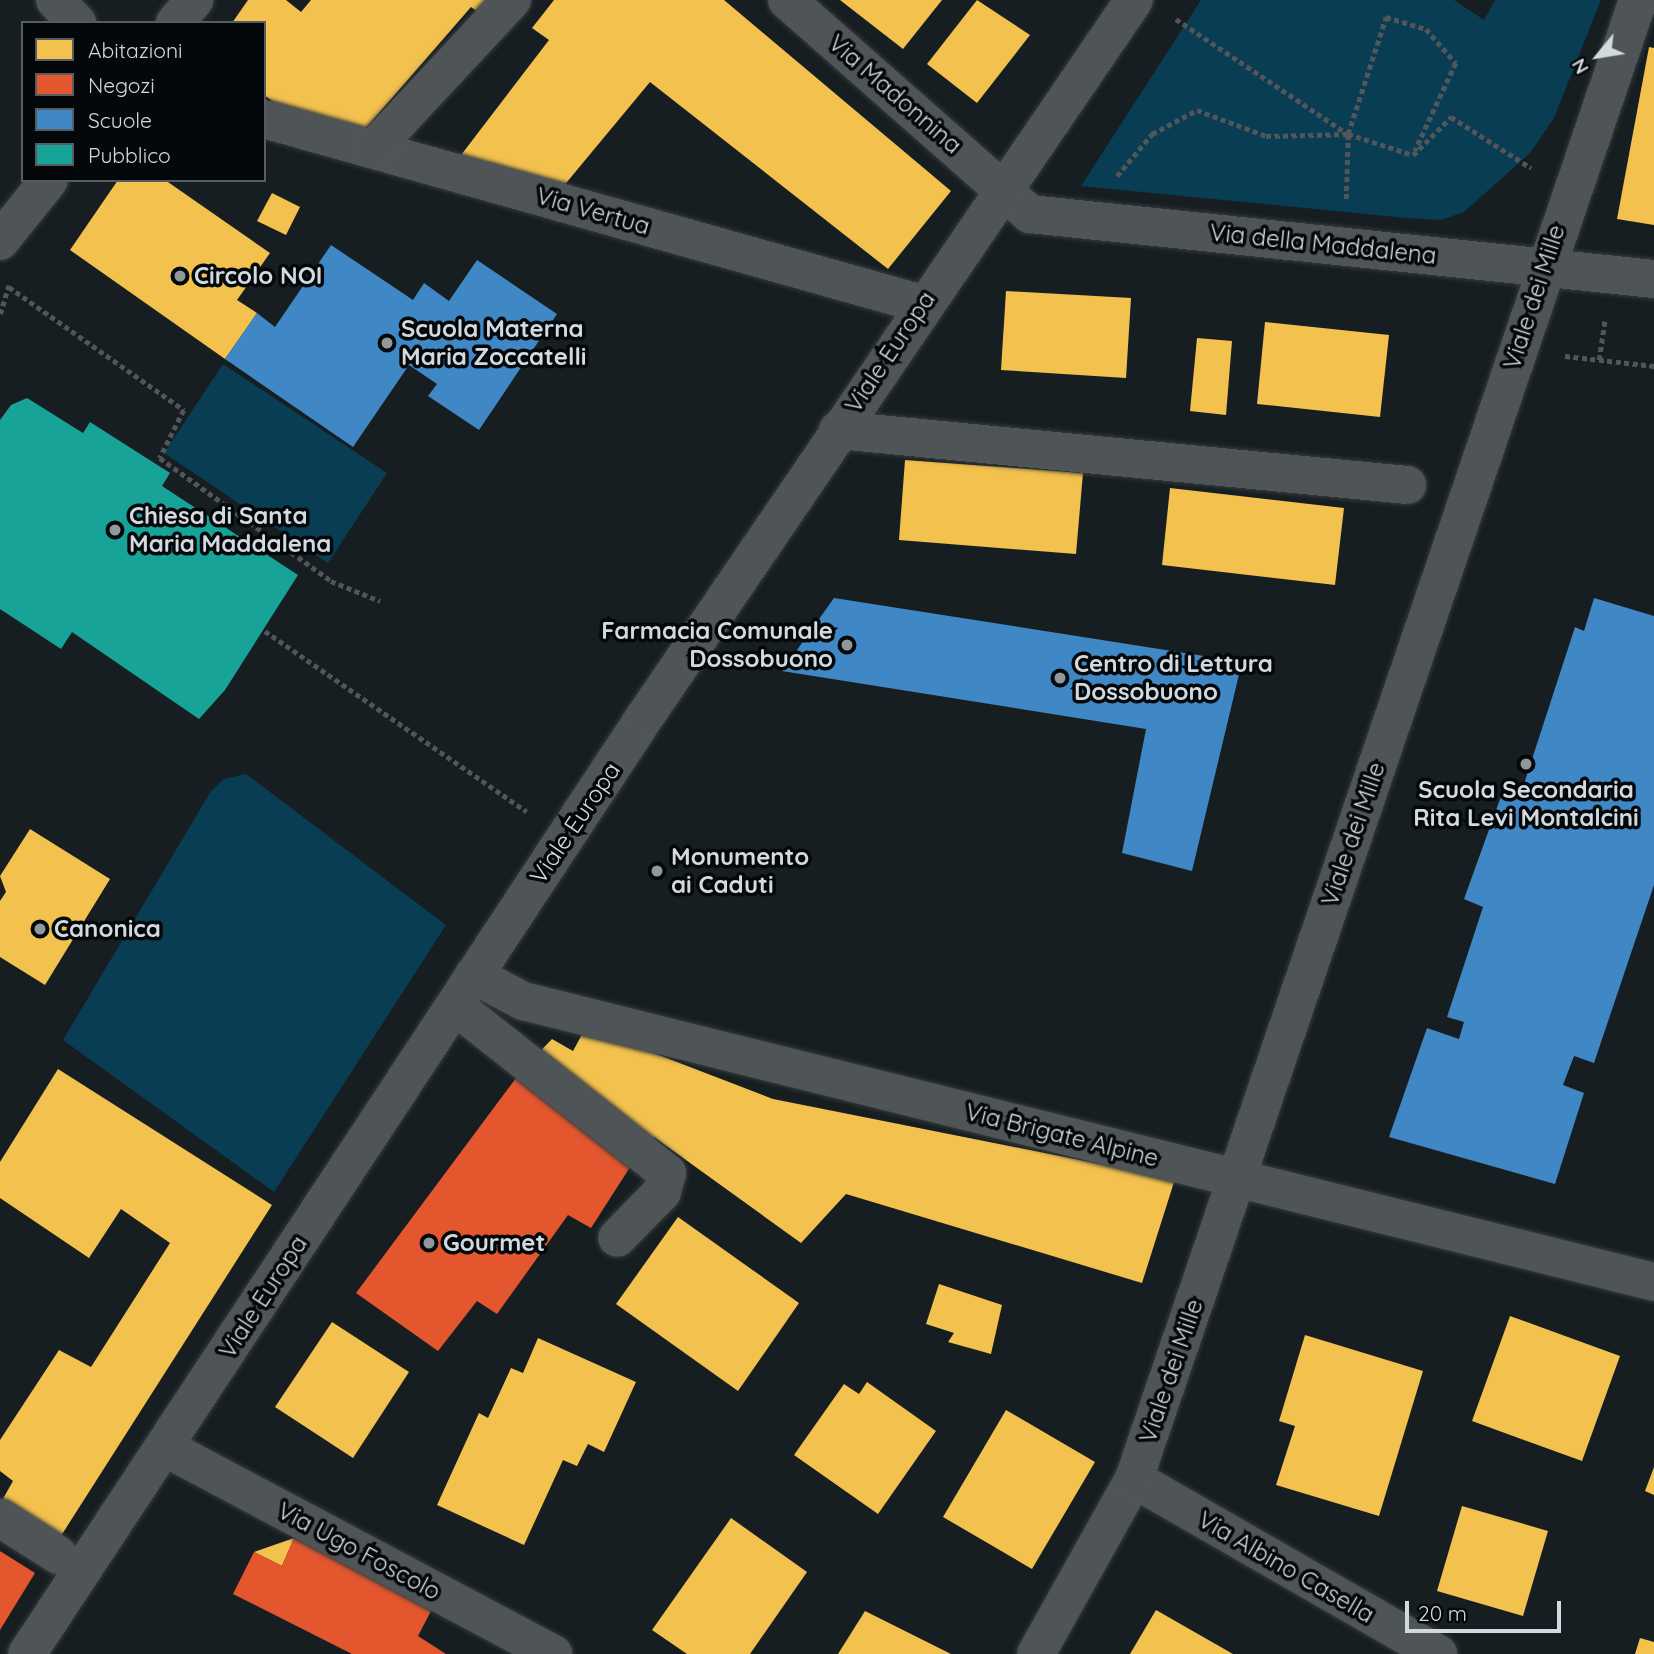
<!DOCTYPE html>
<style>
body{margin:0}
#map{position:relative;width:1654px;height:1654px;overflow:hidden;background:#171e21;font-family:Quicksand,sans-serif}
div>[style]{position:absolute}
.green>*{inset:0;background:#093d54}
.homes>*{inset:0;background:#f2c14e}
.shops>*{inset:0;background:#e4572e}
.schools>*{inset:0;background:#3f88c5}
.public>*{inset:0;background:#17a398}
.path>*{height:4.5px;margin-top:-2.25px;transform-origin:0;background:repeating-linear-gradient(90deg,#525659 0 5px,transparent 0 8.5px)}
.roads{filter:drop-shadow(0 0 2px #353a3d) drop-shadow(0 0 2px #353a3d)}
.minor>*{height:38px;margin:-19px;padding:0 19px;transform-origin:19px;border-radius:19px;background:#4f5457}
.dots>*{width:19px;height:19px;translate:-50% -50%;box-sizing:border-box;border:4px solid #04080b;border-radius:50%}
span{translate:-50% -50%;white-space:nowrap;text-align:center;line-height:1.15;-webkit-text-stroke:7px #04080b;paint-order:stroke}
.street-label{font-size:24px;color:#d2dadf}
.poi-label{font-size:24px;color:#d2dadf;font-weight:700}
.left{translate:0 -50%;text-align:left}
.right{translate:-100% -50%;text-align:right}
.legend{position:absolute;left:21px;top:21px;width:245px;height:161px;box-sizing:border-box;background:#04080b;border:2px solid #565c60;margin:0;padding:9px 12px;list-style:none;font-size:21px;color:#d2dadf}
.legend li{display:flex;align-items:center;gap:14px;height:35px}
.legend b{width:35px;border:2px solid #565c60}
.north{position:absolute;left:1563px;top:21px;width:70px;height:70px;-webkit-text-stroke:5px #04080b;paint-order:stroke;rotate:240deg;font-size:19px;font-weight:700;line-height:28px;text-align:center;color:#d2dadf}
.north::after{content:'';display:block;margin:auto;width:24px;height:32px;background:#d2dadf;clip-path:polygon(50% 0,100% 100%,50% 72%,0 100%)}
.scale{position:absolute;left:1405px;top:1601px;width:156px;height:32px;box-sizing:border-box;border:4px solid #d2dadf;border-top:0;padding-left:9px;font-size:21px;line-height:24px;white-space:nowrap;color:#d2dadf;-webkit-text-stroke:5px #04080b;paint-order:stroke}
</style>
<div id="map">
<div class="green">
<i style="clip-path:polygon(1201px 0,1454px 0,1484px 20px,1495px 0,1601px 0,1554px 118px,1530px 153px,1464px 212px,1441px 220px,1406px 218px,1081px 186px)"></i>
<i style="clip-path:polygon(223px 364px,387px 473px,328px 563px,164px 453px)"></i>
<i style="clip-path:polygon(246px 774px,446px 925px,274px 1192px,63px 1040px,211px 791px,224px 779px)"></i>
</div>
<div class="homes">
<i style="clip-path:polygon(248px 0,286px 0,301px 12px,311px 0,497px 0,483px 16px,471px 7px,359px 136px,293px 116px,264px 95px,264px 23px,232px 23px)"></i>
<i style="clip-path:polygon(554px 0,724px 0,951px 191px,888px 269px,650px 82px,562px 188px,458px 159px,549px 40px,532px 28px)"></i>
<i style="clip-path:polygon(840px 0,942px 0,903px 49px)"></i>
<i style="clip-path:polygon(977px 0,1030px 35px,977px 103px,927px 64px)"></i>
<i style="clip-path:polygon(1649px 47px,1654px 48px,1654px 225px,1617px 219px)"></i>
<i style="clip-path:polygon(118px 180px,165px 180px,270px 253px,237px 300px,257px 313px,225px 359px,70px 250px)"></i>
<i style="clip-path:polygon(272px 193px,300px 207px,286px 235px,257px 221px)"></i>
<i style="clip-path:polygon(1006px 291px,1131px 298px,1126px 378px,1001px 370px)"></i>
<i style="clip-path:polygon(1265px 322px,1389px 335px,1380px 417px,1257px 404px)"></i>
<i style="clip-path:polygon(1197px 338px,1232px 341px,1226px 415px,1190px 411px)"></i>
<i style="clip-path:polygon(905px 460px,1083px 473px,1076px 554px,899px 540px)"></i>
<i style="clip-path:polygon(1170px 488px,1344px 508px,1335px 585px,1162px 565px)"></i>
<i style="clip-path:polygon(30px 829px,110px 879px,45px 985px,0 957px,0 901px,6px 892px,0 876px)"></i>
<i style="clip-path:polygon(586px 1027px,773px 1099px,1175px 1179px,1142px 1283px,846px 1194px,801px 1243px,654px 1137px,634px 1161px,522px 1070px,552px 1039px,573px 1051px)"></i>
<i style="clip-path:polygon(58px 1069px,272px 1205px,59px 1539px,0 1504px,13px 1481px,0 1471px,0 1440px,59px 1350px,91px 1367px,170px 1243px,121px 1209px,89px 1258px,0 1198px,0 1162px)"></i>
<i style="clip-path:polygon(678px 1217px,799px 1303px,738px 1391px,616px 1304px)"></i>
<i style="clip-path:polygon(939px 1284px,1002px 1305px,991px 1354px,948px 1342px,954px 1333px,926px 1324px)"></i>
<i style="clip-path:polygon(1510px 1316px,1620px 1356px,1582px 1461px,1472px 1421px)"></i>
<i style="clip-path:polygon(332px 1322px,409px 1372px,353px 1458px,275px 1407px)"></i>
<i style="clip-path:polygon(1305px 1335px,1423px 1371px,1379px 1516px,1276px 1485px,1295px 1426px,1279px 1421px)"></i>
<i style="clip-path:polygon(538px 1338px,636px 1382px,604px 1452px,588px 1444px,577px 1466px,563px 1460px,524px 1545px,437px 1505px,479px 1413px,488px 1418px,511px 1368px,523px 1373px)"></i>
<i style="clip-path:polygon(867px 1382px,936px 1431px,878px 1514px,794px 1455px,844px 1384px,859px 1394px)"></i>
<i style="clip-path:polygon(1006px 1410px,1095px 1462px,1032px 1569px,943px 1517px)"></i>
<i style="clip-path:polygon(1654px 1467px,1654px 1495px,1645px 1491px)"></i>
<i style="clip-path:polygon(1462px 1506px,1548px 1531px,1523px 1616px,1437px 1591px)"></i>
<i style="clip-path:polygon(731px 1518px,807px 1572px,750px 1654px,687px 1654px,652px 1630px)"></i>
<i style="clip-path:polygon(294px 1538px,282px 1566px,254px 1552px)"></i>
<i style="clip-path:polygon(1156px 1610px,1233px 1654px,1130px 1654px)"></i>
<i style="clip-path:polygon(865px 1611px,951px 1654px,838px 1654px)"></i>
<i style="clip-path:polygon(1640px 1638px,1654px 1642px,1654px 1654px,1635px 1654px)"></i>
</div>
<div class="shops">
<i style="clip-path:polygon(522px 1070px,634px 1161px,591px 1228px,568px 1215px,497px 1314px,477px 1301px,438px 1351px,356px 1293px)"></i>
<i style="clip-path:polygon(294px 1538px,433px 1607px,418px 1636px,446px 1654px,352px 1654px,233px 1594px,254px 1552px,282px 1566px)"></i>
<i style="clip-path:polygon(0 1551px,35px 1573px,0 1630px)"></i>
</div>
<div class="schools">
<i style="clip-path:polygon(331px 245px,413px 300px,424px 283px,449px 301px,477px 260px,557px 314px,479px 430px,428px 396px,437px 384px,409px 365px,353px 447px,225px 359px,257px 313px,275px 327px)"></i>
<i style="clip-path:polygon(834px 598px,1242px 662px,1192px 871px,1122px 853px,1146px 729px,782px 671px)"></i>
<i style="clip-path:polygon(1594px 598px,1654px 616px,1654px 885px,1594px 1063px,1574px 1056px,1563px 1085px,1584px 1093px,1555px 1184px,1389px 1137px,1427px 1028px,1459px 1039px,1464px 1022px,1447px 1017px,1483px 907px,1464px 899px,1504px 788px,1521px 793px,1575px 627px,1584px 631px)"></i>
</div>
<div class="public">
<i style="clip-path:polygon(27px 398px,83px 433px,90px 422px,170px 473px,162px 486px,298px 575px,225px 690px,199px 719px,72px 632px,61px 649px,0 609px,0 420px,11px 405px)"></i>
</div>
<div class="path">
<i style="left:1176px;top:19px;width:207px;rotate:33.8deg"></i>
<i style="left:1348px;top:134px;width:68px;rotate:17.9deg"></i>
<i style="left:1413px;top:155px;width:54px;rotate:-45deg"></i>
<i style="left:1451px;top:117px;width:95px;rotate:32.5deg"></i>
<i style="left:1117px;top:176px;width:55px;rotate:-50.2deg"></i>
<i style="left:1152px;top:134px;width:51px;rotate:-28.1deg"></i>
<i style="left:1197px;top:110px;width:74px;rotate:20.6deg"></i>
<i style="left:1266px;top:136px;width:81px;rotate:-1.4deg"></i>
<i style="left:1346px;top:199px;width:65px;rotate:-88.2deg"></i>
<i style="left:1348px;top:134px;width:123px;rotate:-72deg"></i>
<i style="left:1386px;top:17px;width:42px;rotate:16.7deg"></i>
<i style="left:1426px;top:29px;width:45px;rotate:48.6deg"></i>
<i style="left:1456px;top:63px;width:97px;rotate:115deg"></i>
<i style="left:9px;top:287px;width:214px;rotate:35.1deg"></i>
<i style="left:184px;top:410px;width:54px;rotate:116.6deg"></i>
<i style="left:160px;top:458px;width:211px;rotate:35.7deg"></i>
<i style="left:331px;top:581px;width:53px;rotate:22.2deg"></i>
<i style="left:0;top:314px;width:30px;rotate:-73deg"></i>
<i style="left:1565px;top:356px;width:90px;rotate:6.4deg"></i>
<i style="left:1599px;top:360px;width:41px;rotate:-81.7deg"></i>
<i style="left:265px;top:631px;width:318px;rotate:34.6deg"></i>
</div>
<div class="roads">
<div class="minor">
<i style="left:55px;top:0;width:32px;rotate:46deg"></i>
<i style="left:787px;top:0;width:324px;rotate:41.4deg"></i>
<i style="left:1030px;top:214px;width:627px;rotate:5.95deg"></i>
<i style="left:175px;top:23px;width:30px;rotate:-50deg"></i>
<i style="left:264px;top:119px;width:684px;rotate:15.7deg"></i>
<i style="left:373px;top:149px;width:204px;rotate:-47deg"></i>
<i style="left:0;top:241px;width:78px;rotate:-51.2deg"></i>
<i style="left:838px;top:430px;width:572px;rotate:5.52deg"></i>
<i style="left:474px;top:975px;width:55px;rotate:28deg"></i>
<i style="left:523px;top:1001px;width:1165px;rotate:13.95deg"></i>
<i style="left:455px;top:1006px;width:270px;rotate:38.2deg"></i>
<i style="left:667px;top:1173px;width:20px;rotate:105deg"></i>
<i style="left:662px;top:1192px;width:64px;rotate:134.4deg"></i>
<i style="left:164px;top:1447px;width:441px;rotate:28deg"></i>
<i style="left:1134px;top:1479px;width:351px;rotate:29.9deg"></i>
<i style="left:0;top:1518px;width:69px;rotate:32.5deg"></i>
<i style="left:27px;top:1654px;width:1121px;rotate:-56.61deg"></i>
<i style="left:644px;top:718px;width:869px;rotate:-55.69deg"></i>
<i style="left:1036px;top:1654px;width:201px;rotate:-60.8deg"></i>
<i style="left:1134px;top:1479px;width:1563px;rotate:-71.18deg"></i>
</div>
</div>
<div class="dots">
<i style="left:180px;top:276px;background:#91989c"></i>
<i style="left:387px;top:343px;background:#91989c"></i>
<i style="left:115px;top:530px;background:#91989c"></i>
<i style="left:847px;top:645px;background:#91989c"></i>
<i style="left:1060px;top:678px;background:#91989c"></i>
<i style="left:1526px;top:764px;background:#91989c"></i>
<i style="left:657px;top:871px;background:#91989c"></i>
<i style="left:40px;top:929px;background:#91989c"></i>
<i style="left:429px;top:1243px;background:#91989c"></i>
</div>
<div class="street-label">
<span style="left:895px;top:94px;rotate:41deg">Via Madonnina</span>
<span style="left:593px;top:211px;rotate:16deg">Via Vertua</span>
<span style="left:1323px;top:244px;rotate:6deg">Via della Maddalena</span>
<span style="left:1534px;top:297px;rotate:-72deg">Viale dei Mille</span>
<span style="left:890px;top:352px;rotate:-56deg">Viale Europa</span>
<span style="left:575px;top:823px;rotate:-56deg">Viale Europa</span>
<span style="left:1353px;top:834px;rotate:-71deg">Viale dei Mille</span>
<span style="left:1062px;top:1135px;rotate:14deg">Via Brigate Alpine</span>
<span style="left:263px;top:1297px;rotate:-57deg">Viale Europa</span>
<span style="left:1171px;top:1371px;rotate:-71deg">Viale dei Mille</span>
<span style="left:359px;top:1551px;rotate:28deg">Via Ugo Foscolo</span>
<span style="left:1286px;top:1567px;rotate:30deg">Via Albino Casella</span>
</div>
<div class="poi-label">
<span class="left" style="left:194px;top:276px">Circolo NOI</span>
<span class="left" style="left:401px;top:343px">Scuola Materna<br>Maria Zoccatelli</span>
<span class="left" style="left:129px;top:530px">Chiesa di Santa<br>Maria Maddalena</span>
<span class="right" style="left:833px;top:645px">Farmacia Comunale<br>Dossobuono</span>
<span class="left" style="left:1074px;top:678px">Centro di Lettura<br>Dossobuono</span>
<span style="left:1526px;top:804px">Scuola Secondaria<br>Rita Levi Montalcini</span>
<span class="left" style="left:671px;top:871px">Monumento<br>ai Caduti</span>
<span class="left" style="left:54px;top:929px">Canonica</span>
<span class="left" style="left:443px;top:1243px">Gourmet</span>
</div>
<ul class="legend">
<li><b style="height:19px;background:#f2c14e"></b>Abitazioni</li>
<li><b style="height:19px;background:#e4572e"></b>Negozi</li>
<li><b style="height:19px;background:#3f88c5"></b>Scuole</li>
<li><b style="height:19px;background:#17a398"></b>Pubblico</li>
</ul>
<div class="north">N</div>
<div class="scale">20 m</div>
</div>
